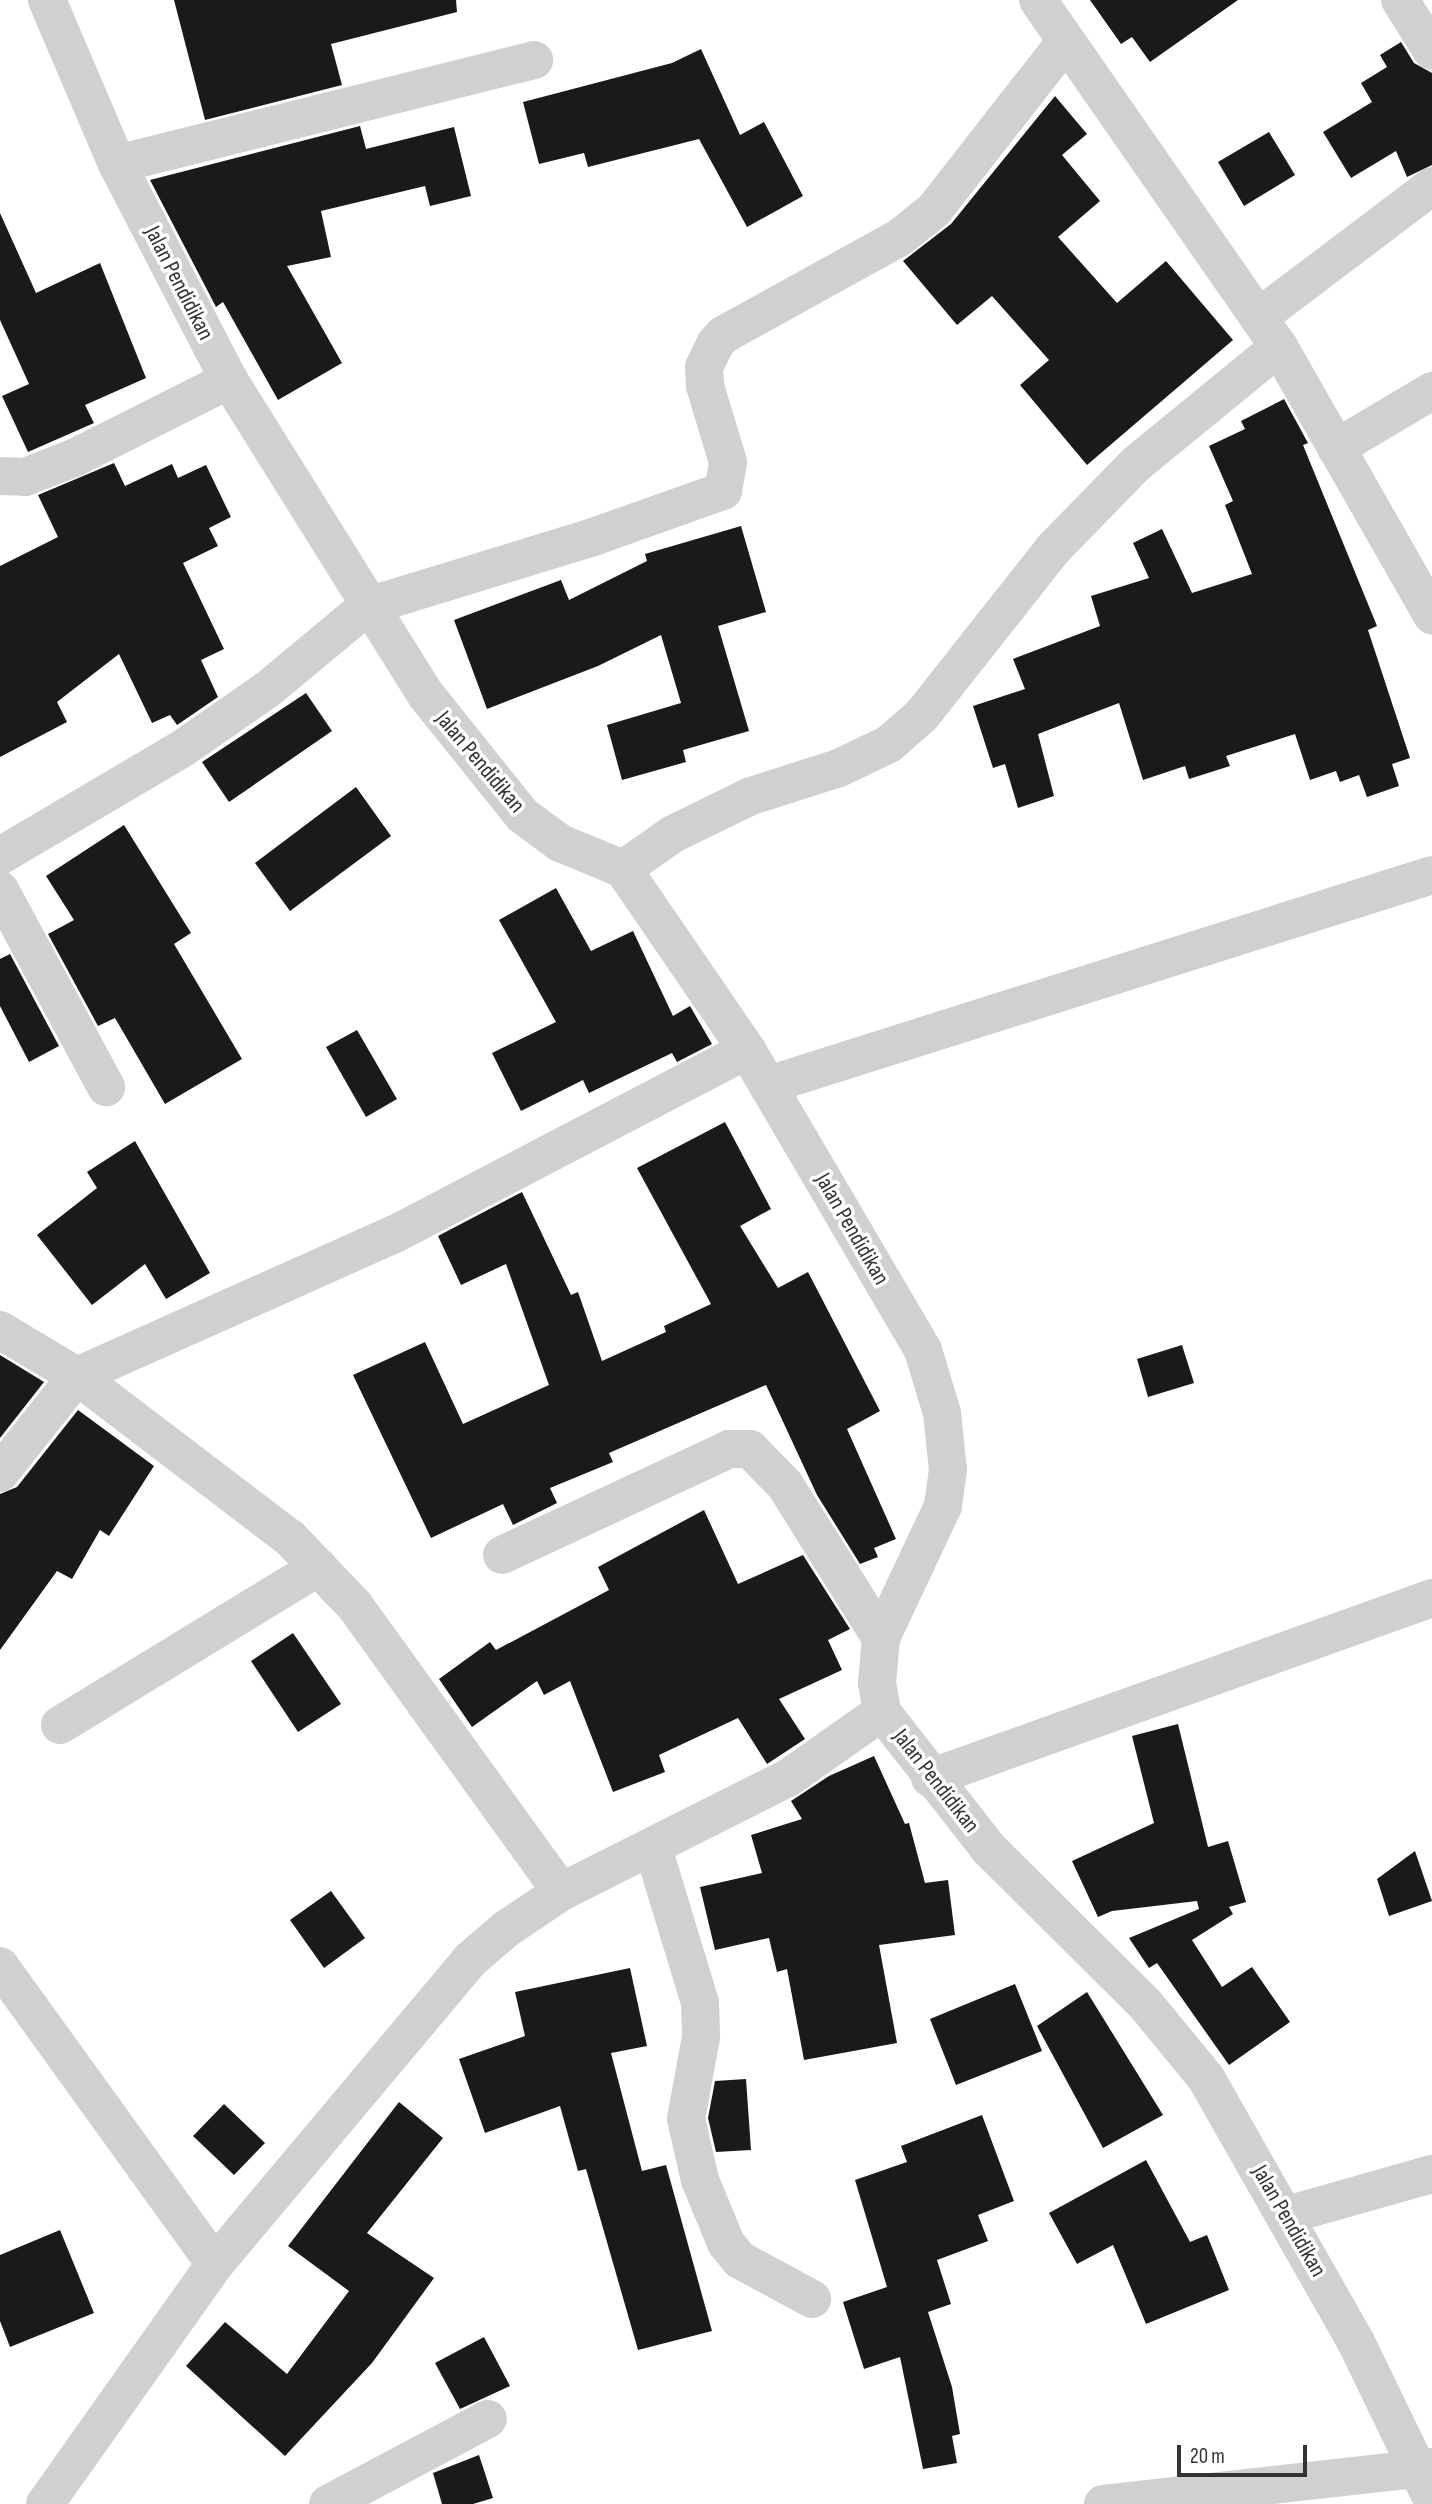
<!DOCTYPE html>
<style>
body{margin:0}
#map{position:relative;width:1432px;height:2504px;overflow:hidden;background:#fff;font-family:"Sofia Sans Condensed",sans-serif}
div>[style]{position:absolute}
.building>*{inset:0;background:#1a1a1a}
.minor>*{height:38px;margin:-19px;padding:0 19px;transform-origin:19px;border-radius:19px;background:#d0d0d0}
span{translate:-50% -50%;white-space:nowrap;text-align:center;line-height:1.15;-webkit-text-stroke:7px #fff;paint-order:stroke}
.street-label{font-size:23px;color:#333}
.scale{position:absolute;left:1177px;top:2445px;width:130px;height:32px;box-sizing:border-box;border:4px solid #333;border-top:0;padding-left:9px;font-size:21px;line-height:24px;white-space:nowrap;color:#333;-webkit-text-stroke:5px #fff;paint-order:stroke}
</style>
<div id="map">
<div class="building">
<i style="clip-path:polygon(174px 0,456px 0,457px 12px,331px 44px,342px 85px,205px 120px)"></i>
<i style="clip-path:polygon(1090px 0,1238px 0,1150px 62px,1132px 37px,1121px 44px)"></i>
<i style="clip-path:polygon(1401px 42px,1414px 63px,1432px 73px,1432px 165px,1407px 177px,1396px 151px,1351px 178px,1323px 132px,1372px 102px,1361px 83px,1387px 67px,1380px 55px)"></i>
<i style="clip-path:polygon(701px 49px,740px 135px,764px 122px,803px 196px,747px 227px,699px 139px,588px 167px,584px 153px,539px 164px,523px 102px,672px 63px)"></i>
<i style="clip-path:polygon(1055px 96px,1087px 134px,1062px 155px,1100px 201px,1058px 237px,1117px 303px,1166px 261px,1233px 340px,1087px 465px,1020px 385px,1049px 360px,992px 296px,957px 325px,903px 261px,951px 224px)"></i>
<i style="clip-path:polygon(360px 126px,366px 149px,454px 127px,471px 196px,430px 206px,425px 186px,321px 211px,331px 257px,287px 266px,342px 363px,278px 400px,223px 302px,216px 307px,150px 180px)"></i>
<i style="clip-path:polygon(1269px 132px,1295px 175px,1244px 206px,1218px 162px)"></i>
<i style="clip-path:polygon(0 213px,36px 293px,100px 263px,146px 378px,85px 405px,94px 423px,28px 452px,2px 396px,29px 384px,0 320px)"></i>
<i style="clip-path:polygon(1284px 399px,1308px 443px,1303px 445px,1377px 626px,1368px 630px,1410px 758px,1392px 764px,1399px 786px,1367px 797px,1359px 775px,1340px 782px,1336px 771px,1310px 780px,1295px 734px,1226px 756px,1230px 766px,1189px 779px,1185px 766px,1143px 780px,1119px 703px,1038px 734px,1054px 796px,1018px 808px,1005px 764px,993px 768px,973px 706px,1025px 689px,1013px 659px,1100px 626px,1091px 596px,1149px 578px,1133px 543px,1162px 529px,1192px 593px,1252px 574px,1225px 505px,1233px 501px,1209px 446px,1245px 429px,1241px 421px)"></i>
<i style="clip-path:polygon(114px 463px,125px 486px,172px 464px,178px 478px,206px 465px,231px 517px,209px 528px,218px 546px,183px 563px,224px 649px,201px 660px,218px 697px,177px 725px,170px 715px,152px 723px,119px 654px,57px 702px,67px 722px,0 757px,0 566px,58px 537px,38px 495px)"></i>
<i style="clip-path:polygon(741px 526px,766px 612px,718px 626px,749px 731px,683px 750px,686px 762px,622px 780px,607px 725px,681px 703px,661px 635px,598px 666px,487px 709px,454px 620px,561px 580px,569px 600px,647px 561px,645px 554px)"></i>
<i style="clip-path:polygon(306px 693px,332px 731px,229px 802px,202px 762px)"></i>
<i style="clip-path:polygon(356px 787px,391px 836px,290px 911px,255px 863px)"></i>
<i style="clip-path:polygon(124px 825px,191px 933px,174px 944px,242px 1059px,165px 1104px,115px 1018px,98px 1026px,48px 934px,74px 920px,46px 876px)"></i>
<i style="clip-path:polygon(556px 888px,591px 951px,633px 931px,673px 1016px,690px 1006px,712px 1044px,677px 1062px,672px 1053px,589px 1093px,583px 1080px,521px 1111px,492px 1053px,556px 1022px,499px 920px)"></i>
<i style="clip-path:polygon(10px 954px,59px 1046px,29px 1062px,0 1006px,0 959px)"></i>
<i style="clip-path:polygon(357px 1030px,397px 1099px,366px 1117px,326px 1047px)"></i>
<i style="clip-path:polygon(725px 1122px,771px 1209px,740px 1226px,778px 1288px,808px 1272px,880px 1411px,847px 1429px,896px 1539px,874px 1548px,878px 1557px,860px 1564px,817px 1495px,766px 1385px,609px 1453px,613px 1462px,550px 1488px,557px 1503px,513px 1525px,503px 1504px,431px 1538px,353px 1375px,425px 1342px,463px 1424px,549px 1385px,506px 1264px,461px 1285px,438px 1236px,522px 1192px,571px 1295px,578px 1292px,602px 1361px,666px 1332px,664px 1326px,711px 1304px,637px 1168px)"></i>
<i style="clip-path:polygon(135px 1141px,210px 1273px,166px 1299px,145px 1264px,92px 1305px,37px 1235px,97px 1188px,87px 1172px)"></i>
<i style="clip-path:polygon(1182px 1345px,1194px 1383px,1148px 1397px,1137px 1359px)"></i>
<i style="clip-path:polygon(0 1355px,44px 1382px,0 1438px)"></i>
<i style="clip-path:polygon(78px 1410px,154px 1466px,109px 1536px,100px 1530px,72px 1579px,57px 1571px,0 1650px,0 1494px,17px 1487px)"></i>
<i style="clip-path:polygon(704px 1510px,738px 1584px,803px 1555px,850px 1629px,828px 1640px,842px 1670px,779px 1699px,805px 1739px,767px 1764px,738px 1718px,659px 1755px,665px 1772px,613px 1792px,570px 1681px,544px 1695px,537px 1681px,472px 1727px,439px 1679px,490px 1642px,496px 1650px,609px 1590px,598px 1567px)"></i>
<i style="clip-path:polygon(293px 1633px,341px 1704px,298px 1732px,251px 1661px)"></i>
<i style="clip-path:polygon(1178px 1724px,1208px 1847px,1228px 1841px,1246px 1902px,1229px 1907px,1233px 1914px,1192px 1940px,1222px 1987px,1252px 1967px,1290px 2022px,1229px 2065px,1157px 1963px,1149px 1968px,1129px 1938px,1199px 1909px,1197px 1901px,1112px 1911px,1098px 1917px,1072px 1861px,1154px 1823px,1132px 1736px)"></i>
<i style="clip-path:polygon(874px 1756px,905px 1824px,909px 1823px,925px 1883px,948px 1880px,955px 1935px,879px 1945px,897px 2043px,804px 2060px,787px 1969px,777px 1972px,769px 1938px,715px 1950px,700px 1887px,762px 1873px,751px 1835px,802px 1819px,791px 1801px,829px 1776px)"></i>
<i style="clip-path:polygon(1415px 1851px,1432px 1901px,1389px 1916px,1377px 1879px)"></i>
<i style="clip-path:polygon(331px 1891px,365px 1938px,324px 1968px,290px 1920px)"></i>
<i style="clip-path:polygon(630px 1968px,647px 2046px,611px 2053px,642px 2171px,666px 2165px,712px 2331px,638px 2350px,586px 2169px,578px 2171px,560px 2106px,485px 2133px,459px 2059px,525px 2036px,515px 1992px)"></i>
<i style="clip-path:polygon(1015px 1984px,1042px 2051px,956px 2085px,930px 2019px)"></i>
<i style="clip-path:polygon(1087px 1992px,1163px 2115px,1103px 2148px,1037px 2026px)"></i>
<i style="clip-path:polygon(746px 2079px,751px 2150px,716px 2152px,708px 2118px,715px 2081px)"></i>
<i style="clip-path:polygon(399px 2102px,443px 2138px,367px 2233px,434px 2278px,372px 2363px,285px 2456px,186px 2366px,225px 2322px,287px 2374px,349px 2291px,288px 2246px)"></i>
<i style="clip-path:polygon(224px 2104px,265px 2143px,234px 2175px,193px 2136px)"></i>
<i style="clip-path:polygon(982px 2115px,1014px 2201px,978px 2215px,988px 2241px,937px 2260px,951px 2304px,928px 2312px,952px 2387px,960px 2434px,952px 2436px,957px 2463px,923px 2469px,900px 2357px,864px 2369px,843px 2302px,887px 2287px,855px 2180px,907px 2162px,901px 2146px)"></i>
<i style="clip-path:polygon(1146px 2160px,1190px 2242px,1207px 2235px,1229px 2290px,1146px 2324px,1113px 2245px,1077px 2264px,1049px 2213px)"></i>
<i style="clip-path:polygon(60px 2230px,94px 2313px,10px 2347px,0 2321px,0 2255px)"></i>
<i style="clip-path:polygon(484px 2337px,510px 2386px,460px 2409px,435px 2363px)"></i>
<i style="clip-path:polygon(479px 2455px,493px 2498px,473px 2504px,442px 2504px,433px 2473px)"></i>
</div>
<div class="minor">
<i style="left:47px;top:0;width:178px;rotate:66.9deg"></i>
<i style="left:117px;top:164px;width:243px;rotate:62.6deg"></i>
<i style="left:229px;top:380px;width:372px;rotate:58deg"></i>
<i style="left:426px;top:695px;width:154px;rotate:51.3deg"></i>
<i style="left:522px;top:815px;width:47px;rotate:36.4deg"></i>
<i style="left:560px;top:843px;width:68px;rotate:22.4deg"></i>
<i style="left:623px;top:869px;width:219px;rotate:55.6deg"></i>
<i style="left:747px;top:1050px;width:348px;rotate:59.6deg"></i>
<i style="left:923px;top:1350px;width:66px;rotate:73.2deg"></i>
<i style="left:942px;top:1413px;width:57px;rotate:84deg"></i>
<i style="left:948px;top:1470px;width:36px;rotate:98deg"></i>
<i style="left:943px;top:1506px;width:146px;rotate:115.2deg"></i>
<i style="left:881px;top:1638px;width:45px;rotate:95.1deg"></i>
<i style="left:877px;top:1683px;width:29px;rotate:80deg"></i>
<i style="left:882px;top:1712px;width:174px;rotate:52deg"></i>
<i style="left:989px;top:1849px;width:221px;rotate:44.8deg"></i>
<i style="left:1146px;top:2005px;width:94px;rotate:50.6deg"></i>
<i style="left:1206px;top:2078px;width:304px;rotate:60.4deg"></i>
<i style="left:1356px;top:2342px;width:174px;rotate:64.2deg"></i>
<i style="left:1400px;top:0;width:60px;rotate:57.9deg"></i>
<i style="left:117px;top:164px;width:430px;rotate:-14deg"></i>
<i style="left:1259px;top:317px;width:217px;rotate:-37.1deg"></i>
<i style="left:1279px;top:347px;width:309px;rotate:60.3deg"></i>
<i style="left:1336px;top:448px;width:112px;rotate:-30.7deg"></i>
<i style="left:0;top:476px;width:25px;rotate:2deg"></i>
<i style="left:25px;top:477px;width:53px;rotate:-21.2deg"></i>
<i style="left:74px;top:458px;width:174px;rotate:-26.7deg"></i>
<i style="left:0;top:856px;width:212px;rotate:-30.5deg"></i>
<i style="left:183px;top:748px;width:103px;rotate:-34.8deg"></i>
<i style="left:268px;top:689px;width:130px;rotate:-39.7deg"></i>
<i style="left:368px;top:606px;width:235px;rotate:-17deg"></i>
<i style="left:593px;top:537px;width:138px;rotate:-19.5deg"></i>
<i style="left:723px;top:491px;width:29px;rotate:-80deg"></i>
<i style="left:728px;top:462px;width:79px;rotate:-106.8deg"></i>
<i style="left:705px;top:386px;width:19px;rotate:-93deg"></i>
<i style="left:704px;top:367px;width:25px;rotate:-64deg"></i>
<i style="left:715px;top:344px;width:12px;rotate:-48deg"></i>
<i style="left:723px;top:335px;width:201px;rotate:-28.9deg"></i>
<i style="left:899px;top:238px;width:45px;rotate:-38.7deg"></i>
<i style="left:934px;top:210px;width:214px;rotate:-52deg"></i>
<i style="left:623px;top:869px;width:61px;rotate:-35deg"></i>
<i style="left:673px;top:834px;width:87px;rotate:-26deg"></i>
<i style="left:751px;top:796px;width:92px;rotate:-17.7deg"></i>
<i style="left:839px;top:768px;width:55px;rotate:-25.6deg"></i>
<i style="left:889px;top:744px;width:44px;rotate:-41.3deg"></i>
<i style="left:922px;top:715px;width:213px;rotate:-51.7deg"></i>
<i style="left:1054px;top:548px;width:117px;rotate:-45.7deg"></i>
<i style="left:1136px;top:464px;width:185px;rotate:-39.3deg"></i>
<i style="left:1279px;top:347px;width:422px;rotate:-124.8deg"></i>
<i style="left:0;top:890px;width:224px;rotate:61.7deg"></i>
<i style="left:768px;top:1085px;width:696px;rotate:-17.55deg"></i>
<i style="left:0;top:1330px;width:90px;rotate:30.9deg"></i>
<i style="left:77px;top:1376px;width:268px;rotate:37.3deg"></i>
<i style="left:290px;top:1538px;width:94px;rotate:46.3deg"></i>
<i style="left:355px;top:1606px;width:352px;rotate:54.2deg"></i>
<i style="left:0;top:1473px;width:124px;rotate:-51.6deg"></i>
<i style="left:77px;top:1376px;width:348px;rotate:-24.1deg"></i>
<i style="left:395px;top:1234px;width:397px;rotate:-27.6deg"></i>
<i style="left:502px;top:1555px;width:251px;rotate:-25deg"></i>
<i style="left:729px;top:1449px;width:21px"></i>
<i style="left:750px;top:1449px;width:50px;rotate:45.8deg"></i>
<i style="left:785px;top:1485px;width:181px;rotate:57.9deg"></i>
<i style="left:60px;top:1725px;width:303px;rotate:-31.4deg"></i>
<i style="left:930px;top:1778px;width:533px;rotate:-19.73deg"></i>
<i style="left:653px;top:1848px;width:162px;rotate:73.1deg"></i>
<i style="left:700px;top:2003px;width:34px;rotate:88deg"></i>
<i style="left:701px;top:2037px;width:83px;rotate:100.4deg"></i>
<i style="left:686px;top:2119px;width:63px;rotate:77.1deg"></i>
<i style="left:700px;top:2180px;width:68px;rotate:67.6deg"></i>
<i style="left:726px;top:2243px;width:22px;rotate:51deg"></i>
<i style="left:740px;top:2260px;width:82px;rotate:28.4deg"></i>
<i style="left:0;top:1966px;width:367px;rotate:54.2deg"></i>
<i style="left:1287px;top:2215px;width:151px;rotate:-15.8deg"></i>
<i style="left:45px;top:2504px;width:294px;rotate:-54.7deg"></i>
<i style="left:215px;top:2264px;width:397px;rotate:-50deg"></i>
<i style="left:470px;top:1960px;width:48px;rotate:-40.7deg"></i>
<i style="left:506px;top:1929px;width:66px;rotate:-33.9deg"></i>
<i style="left:561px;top:1892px;width:254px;rotate:-26.7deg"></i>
<i style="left:788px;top:1778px;width:115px;rotate:-35.1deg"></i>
<i style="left:328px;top:2504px;width:181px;rotate:-28deg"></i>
<i style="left:1103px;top:2504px;width:331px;rotate:-6.4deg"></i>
</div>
<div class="street-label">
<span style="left:179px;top:283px;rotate:63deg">Jalan Pendidikan</span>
<span style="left:480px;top:762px;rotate:50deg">Jalan Pendidikan</span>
<span style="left:852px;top:1229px;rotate:60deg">Jalan Pendidikan</span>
<span style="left:936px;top:1781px;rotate:52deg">Jalan Pendidikan</span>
<span style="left:1289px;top:2221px;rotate:60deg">Jalan Pendidikan</span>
</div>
<div class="scale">20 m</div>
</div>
